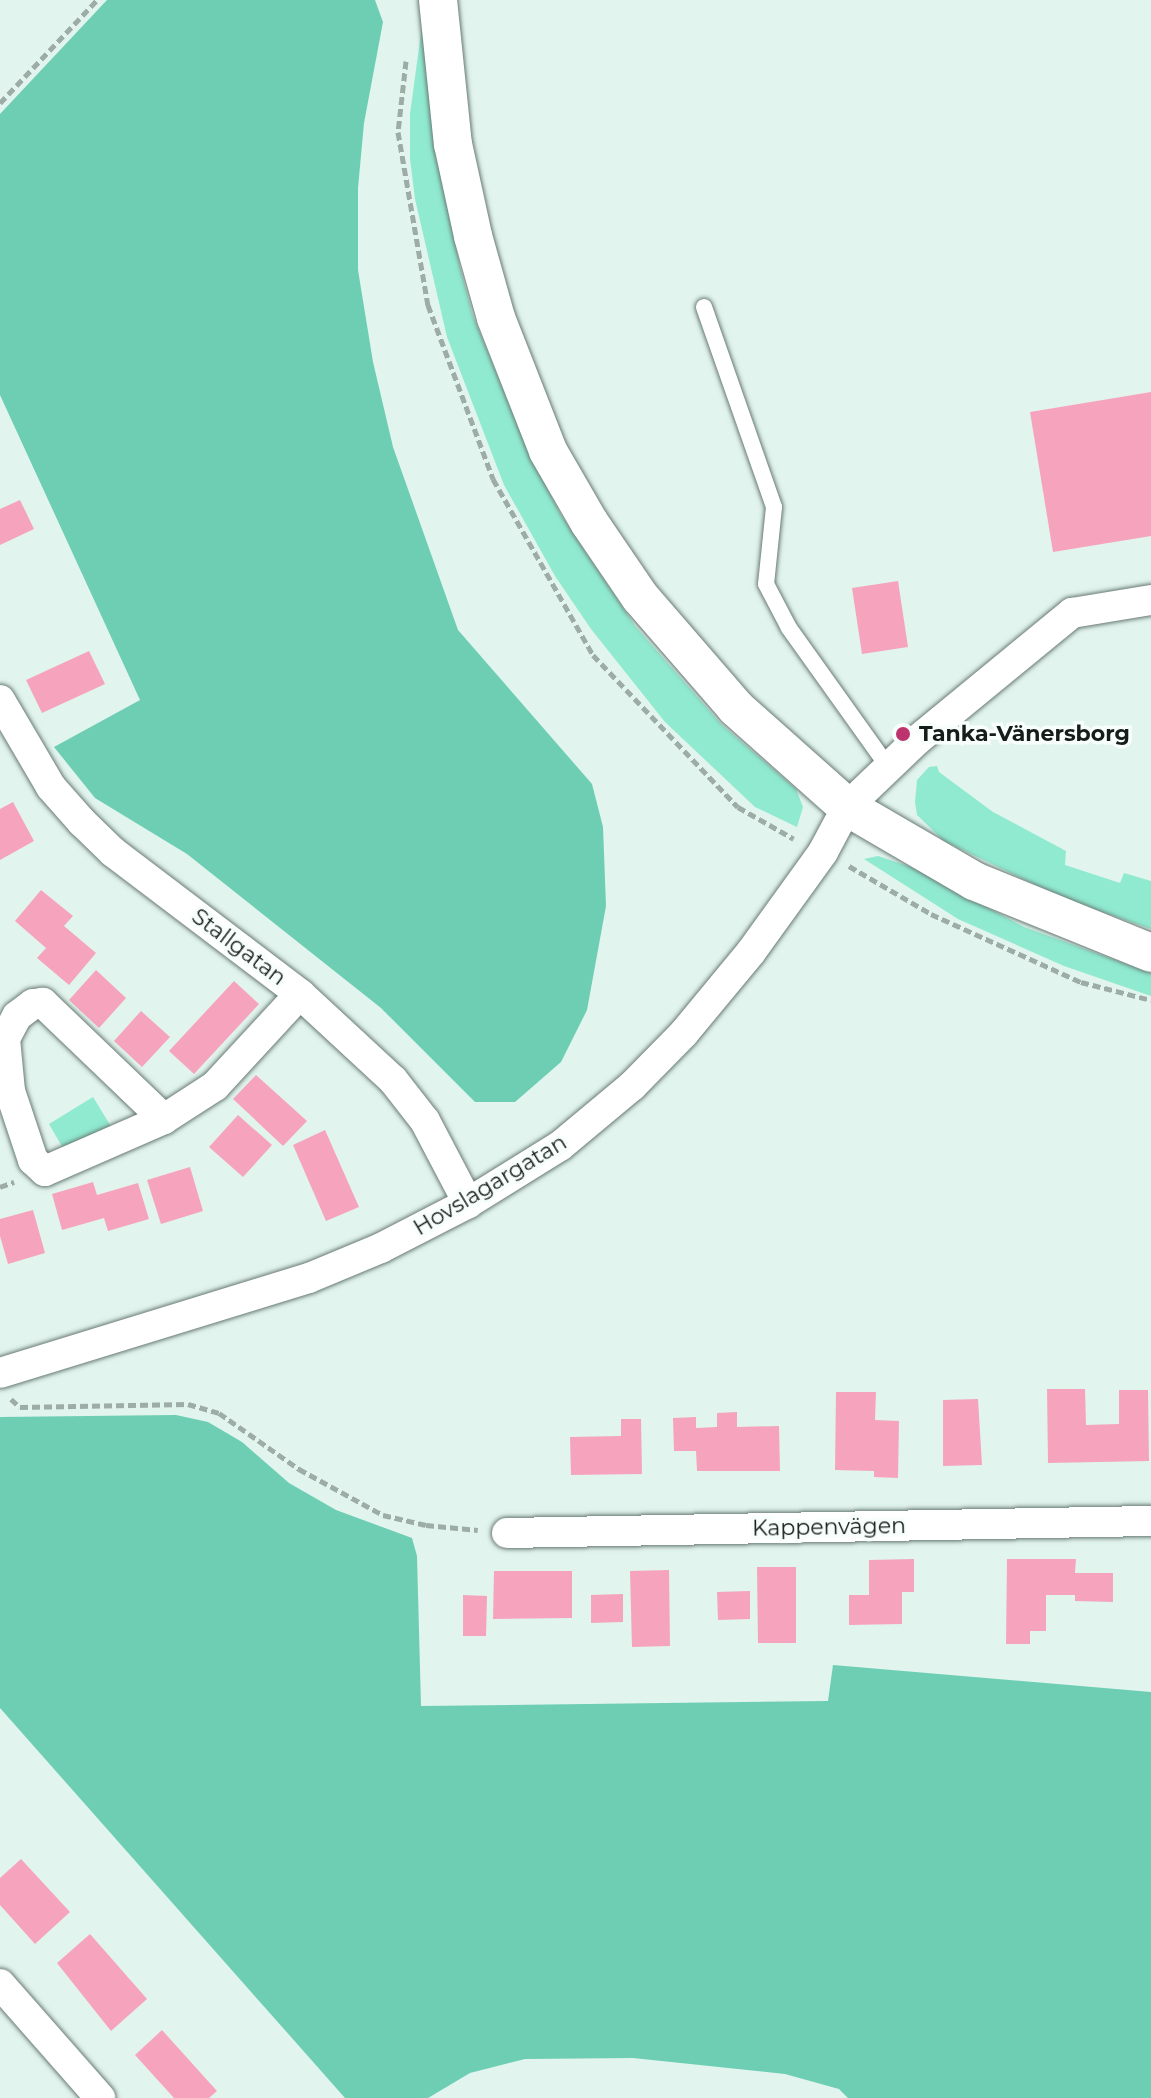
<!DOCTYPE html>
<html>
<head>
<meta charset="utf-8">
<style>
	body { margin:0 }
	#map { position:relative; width:1151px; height:2098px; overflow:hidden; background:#e1f4ed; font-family:Montserrat,sans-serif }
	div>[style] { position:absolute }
	.green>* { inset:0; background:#90ead0 }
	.forest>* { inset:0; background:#6dceb3 }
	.building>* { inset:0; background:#f6a4be }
	.path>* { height:5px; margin-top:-2.5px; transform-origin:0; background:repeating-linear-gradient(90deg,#9daca6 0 8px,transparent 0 12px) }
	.roads { filter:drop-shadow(0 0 2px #697a75) drop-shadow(0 0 2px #697a75) }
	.service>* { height:16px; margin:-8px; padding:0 8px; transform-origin:8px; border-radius:8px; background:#fff }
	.minor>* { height:30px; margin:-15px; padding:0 15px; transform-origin:15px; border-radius:15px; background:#fff }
	.tertiary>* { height:38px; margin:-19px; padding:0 19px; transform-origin:19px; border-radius:19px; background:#fff }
	.dots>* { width:22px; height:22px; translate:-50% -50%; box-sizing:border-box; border:4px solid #f7fefc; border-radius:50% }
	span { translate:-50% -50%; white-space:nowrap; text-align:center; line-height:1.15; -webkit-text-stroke:7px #f7fefc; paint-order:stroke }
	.poi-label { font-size:22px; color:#151c1a; font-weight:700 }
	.left { translate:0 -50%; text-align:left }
	.street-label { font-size:22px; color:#151c1a }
</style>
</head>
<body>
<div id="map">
	<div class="green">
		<div style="clip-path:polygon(423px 18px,434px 144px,460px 267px,473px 316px,532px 459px,561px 515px,635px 626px,722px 725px,796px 789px,803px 807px,797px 827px,755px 807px,665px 722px,591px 629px,555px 576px,504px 485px,447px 337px,415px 199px,410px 159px,410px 114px)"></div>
		<div style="clip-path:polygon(937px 766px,939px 772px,993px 812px,1066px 851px,1065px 865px,1120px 883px,1124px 873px,1151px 881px,1151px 929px,1063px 898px,944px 841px,917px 815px,915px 802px,917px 780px,929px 767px)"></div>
		<div style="clip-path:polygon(878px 856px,911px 867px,1024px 927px,1151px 973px,1151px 996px,1064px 966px,958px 919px,864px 859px)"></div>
		<div style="clip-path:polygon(93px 1097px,112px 1128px,67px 1155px,49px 1124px)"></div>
	</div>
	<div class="forest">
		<div style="clip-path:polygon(107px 0,375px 0,383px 22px,364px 123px,358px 188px,358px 270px,373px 362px,393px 447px,458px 630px,592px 784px,603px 827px,606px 906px,587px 1010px,561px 1062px,515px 1102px,475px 1102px,381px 1008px,187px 854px,95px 798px,54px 747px,140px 700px,0 395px,0 114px)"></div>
		<div style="clip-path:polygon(176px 1415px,208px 1422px,242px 1442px,289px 1483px,336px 1510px,412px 1538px,417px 1556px,421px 1706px,828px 1701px,833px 1665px,1151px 1692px,1151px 2098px,848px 2098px,839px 2089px,785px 2074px,633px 2058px,525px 2059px,470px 2073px,428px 2098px,345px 2098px,0 1708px,0 1417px)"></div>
	</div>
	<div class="building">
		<div style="clip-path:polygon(1151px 392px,1151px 536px,1053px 552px,1030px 412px)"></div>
		<div style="clip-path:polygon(20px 500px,34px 529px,0 545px,0 509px)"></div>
		<div style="clip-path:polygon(898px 581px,908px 647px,862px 654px,852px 588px)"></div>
		<div style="clip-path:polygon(89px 651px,105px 684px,42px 713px,26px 680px)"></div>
		<div style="clip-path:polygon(13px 802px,34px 841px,0 860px,0 809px)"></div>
		<div style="clip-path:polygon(41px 890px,73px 916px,64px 926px,96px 953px,69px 985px,37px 958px,46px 948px,15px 921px)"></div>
		<div style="clip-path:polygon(96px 970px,126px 998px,99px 1028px,69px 1000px)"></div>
		<div style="clip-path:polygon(234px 981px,259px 1004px,194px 1074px,169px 1051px)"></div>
		<div style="clip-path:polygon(141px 1011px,170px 1037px,142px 1067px,114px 1041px)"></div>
		<div style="clip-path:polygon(256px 1075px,307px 1121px,283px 1146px,233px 1099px)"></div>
		<div style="clip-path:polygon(238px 1115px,272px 1145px,243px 1177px,209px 1147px)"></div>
		<div style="clip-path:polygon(325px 1130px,359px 1207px,326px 1221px,293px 1145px)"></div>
		<div style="clip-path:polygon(190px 1167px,203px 1211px,161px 1224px,147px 1180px)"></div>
		<div style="clip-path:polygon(93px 1182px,97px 1195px,138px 1183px,149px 1219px,108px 1231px,104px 1218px,62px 1230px,52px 1194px)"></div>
		<div style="clip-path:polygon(33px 1210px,45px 1253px,8px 1264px,0 1236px,0 1219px)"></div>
		<div style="clip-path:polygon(1047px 1389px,1085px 1389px,1086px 1425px,1119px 1424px,1119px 1390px,1148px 1390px,1149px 1461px,1048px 1463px)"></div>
		<div style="clip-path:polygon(836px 1392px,876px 1392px,875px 1420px,899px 1421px,898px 1478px,874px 1477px,874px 1471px,835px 1470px)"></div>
		<div style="clip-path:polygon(978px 1399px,982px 1465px,943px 1466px,943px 1400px)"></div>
		<div style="clip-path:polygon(737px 1412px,737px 1427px,779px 1426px,780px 1471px,697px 1471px,696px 1451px,674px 1451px,673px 1418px,696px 1417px,696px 1428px,717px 1427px,717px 1413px)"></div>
		<div style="clip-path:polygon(621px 1419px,641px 1419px,642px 1474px,571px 1475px,570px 1437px,621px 1436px)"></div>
		<div style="clip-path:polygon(914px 1559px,914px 1592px,902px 1592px,902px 1624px,849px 1625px,849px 1595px,869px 1595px,869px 1560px)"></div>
		<div style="clip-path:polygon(1007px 1559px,1076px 1559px,1075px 1573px,1113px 1573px,1113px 1602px,1075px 1601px,1075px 1595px,1046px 1595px,1046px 1631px,1030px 1631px,1030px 1644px,1006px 1644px)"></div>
		<div style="clip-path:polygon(757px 1567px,796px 1567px,796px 1643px,758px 1643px)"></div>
		<div style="clip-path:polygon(669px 1570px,670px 1646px,632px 1647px,630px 1571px)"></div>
		<div style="clip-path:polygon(494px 1571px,572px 1571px,572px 1618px,493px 1619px)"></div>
		<div style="clip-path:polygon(750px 1591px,750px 1619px,718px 1620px,717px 1592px)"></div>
		<div style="clip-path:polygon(623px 1594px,623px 1622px,591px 1623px,591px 1595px)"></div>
		<div style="clip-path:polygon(463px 1595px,487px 1596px,486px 1636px,463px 1636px)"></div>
		<div style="clip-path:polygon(21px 1859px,70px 1912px,35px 1944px,0 1905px,0 1878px)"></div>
		<div style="clip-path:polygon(90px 1934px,147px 1999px,111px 2031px,57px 1963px)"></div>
		<div style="clip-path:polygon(162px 2030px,217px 2091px,209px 2098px,174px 2098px,135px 2055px)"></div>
	</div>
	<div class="path">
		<div style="left:406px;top:61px;width:71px;rotate:96.4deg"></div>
		<div style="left:398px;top:132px;width:176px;rotate:80.2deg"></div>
		<div style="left:428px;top:305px;width:186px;rotate:69.5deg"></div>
		<div style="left:493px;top:479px;width:202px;rotate:60.4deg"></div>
		<div style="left:593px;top:655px;width:210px;rotate:46.4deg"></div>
		<div style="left:738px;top:807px;width:64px;rotate:29.7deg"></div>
		<div style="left:0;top:103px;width:141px;rotate:-46.7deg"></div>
		<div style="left:849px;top:866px;width:95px;rotate:30.3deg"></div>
		<div style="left:931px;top:914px;width:165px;rotate:24.4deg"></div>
		<div style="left:1081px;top:982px;width:72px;rotate:14.4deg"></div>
		<div style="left:0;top:1187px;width:15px;rotate:-20deg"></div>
		<div style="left:11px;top:1399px;width:12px;rotate:42deg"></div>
		<div style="left:20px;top:1407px;width:168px;rotate:-1deg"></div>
		<div style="left:188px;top:1404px;width:32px;rotate:16deg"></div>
		<div style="left:219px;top:1413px;width:98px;rotate:35deg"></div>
		<div style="left:299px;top:1469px;width:96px;rotate:28.7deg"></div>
		<div style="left:383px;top:1515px;width:44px;rotate:13.1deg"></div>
		<div style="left:426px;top:1525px;width:52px;rotate:5.5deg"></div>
	</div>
	<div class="roads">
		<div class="service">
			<div style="left:704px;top:307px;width:212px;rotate:70.7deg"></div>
			<div style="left:774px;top:507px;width:77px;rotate:95.9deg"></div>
			<div style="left:766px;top:584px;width:50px;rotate:62.4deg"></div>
			<div style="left:789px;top:628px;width:171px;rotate:54.5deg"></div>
		</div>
		<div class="minor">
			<div style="left:0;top:700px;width:101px;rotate:59.6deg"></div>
			<div style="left:51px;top:787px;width:47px;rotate:48.5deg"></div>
			<div style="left:82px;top:822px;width:43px;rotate:44.1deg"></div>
			<div style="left:113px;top:852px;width:235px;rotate:37.2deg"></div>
			<div style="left:300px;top:994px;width:127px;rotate:42.8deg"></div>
			<div style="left:393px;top:1080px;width:52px;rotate:52deg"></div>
			<div style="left:425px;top:1121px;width:93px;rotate:62.3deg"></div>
			<div style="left:164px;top:1119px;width:168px;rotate:-136.2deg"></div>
			<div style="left:43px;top:1003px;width:10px;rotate:174deg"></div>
			<div style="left:33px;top:1004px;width:20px;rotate:143deg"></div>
			<div style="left:17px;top:1016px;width:26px;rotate:118deg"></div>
			<div style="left:5px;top:1039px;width:52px;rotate:84.5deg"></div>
			<div style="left:10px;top:1091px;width:73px;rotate:71.6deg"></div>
			<div style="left:33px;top:1160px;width:16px;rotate:43deg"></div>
			<div style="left:45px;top:1171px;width:130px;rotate:-23.6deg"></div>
			<div style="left:164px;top:1119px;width:61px;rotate:-32.9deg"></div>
			<div style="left:215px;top:1086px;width:125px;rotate:-47.3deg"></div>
			<div style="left:0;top:1373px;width:323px;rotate:-17.1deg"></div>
			<div style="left:309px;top:1278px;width:78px;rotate:-22.6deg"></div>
			<div style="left:381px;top:1248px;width:98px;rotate:-27.3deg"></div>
			<div style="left:468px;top:1203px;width:108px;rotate:-31.8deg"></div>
			<div style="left:560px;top:1146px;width:94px;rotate:-39.8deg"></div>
			<div style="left:632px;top:1086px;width:74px;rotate:-45.5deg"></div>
			<div style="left:684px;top:1033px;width:105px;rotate:-50.4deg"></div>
			<div style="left:751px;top:952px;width:123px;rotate:-54.2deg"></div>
			<div style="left:823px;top:852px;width:51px;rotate:-61.9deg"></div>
			<div style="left:847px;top:807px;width:95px;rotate:-43.7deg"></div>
			<div style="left:916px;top:741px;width:202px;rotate:-39.4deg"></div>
			<div style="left:1072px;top:613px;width:80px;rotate:-9.3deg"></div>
			<div style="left:507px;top:1533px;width:644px;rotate:-1.07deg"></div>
			<div style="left:0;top:1984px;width:152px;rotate:48.7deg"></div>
		</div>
		<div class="tertiary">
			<div style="left:438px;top:0;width:145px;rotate:84.1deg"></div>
			<div style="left:453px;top:144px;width:94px;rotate:77.7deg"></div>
			<div style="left:473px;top:236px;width:85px;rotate:74.3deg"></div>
			<div style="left:496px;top:318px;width:143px;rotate:68.6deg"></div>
			<div style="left:548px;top:451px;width:82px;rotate:60deg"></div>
			<div style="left:589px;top:522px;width:91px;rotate:55.8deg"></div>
			<div style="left:640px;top:597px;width:147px;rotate:49.1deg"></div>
			<div style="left:736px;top:708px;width:149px;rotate:41.7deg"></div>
			<div style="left:847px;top:807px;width:147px;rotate:30.2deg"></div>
			<div style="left:974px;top:881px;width:191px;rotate:22.1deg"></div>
		</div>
	</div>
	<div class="dots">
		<div style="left:903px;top:734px;background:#bd336e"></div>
	</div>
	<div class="poi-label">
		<span class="left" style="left:919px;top:734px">Tanka-Vänersborg</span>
	</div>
	<div class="street-label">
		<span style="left:239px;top:947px;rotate:37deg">Stallgatan</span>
		<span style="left:490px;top:1185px;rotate:-31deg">Hovslagargatan</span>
		<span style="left:829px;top:1527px;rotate:-1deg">Kappenvägen</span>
	</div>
</div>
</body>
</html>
